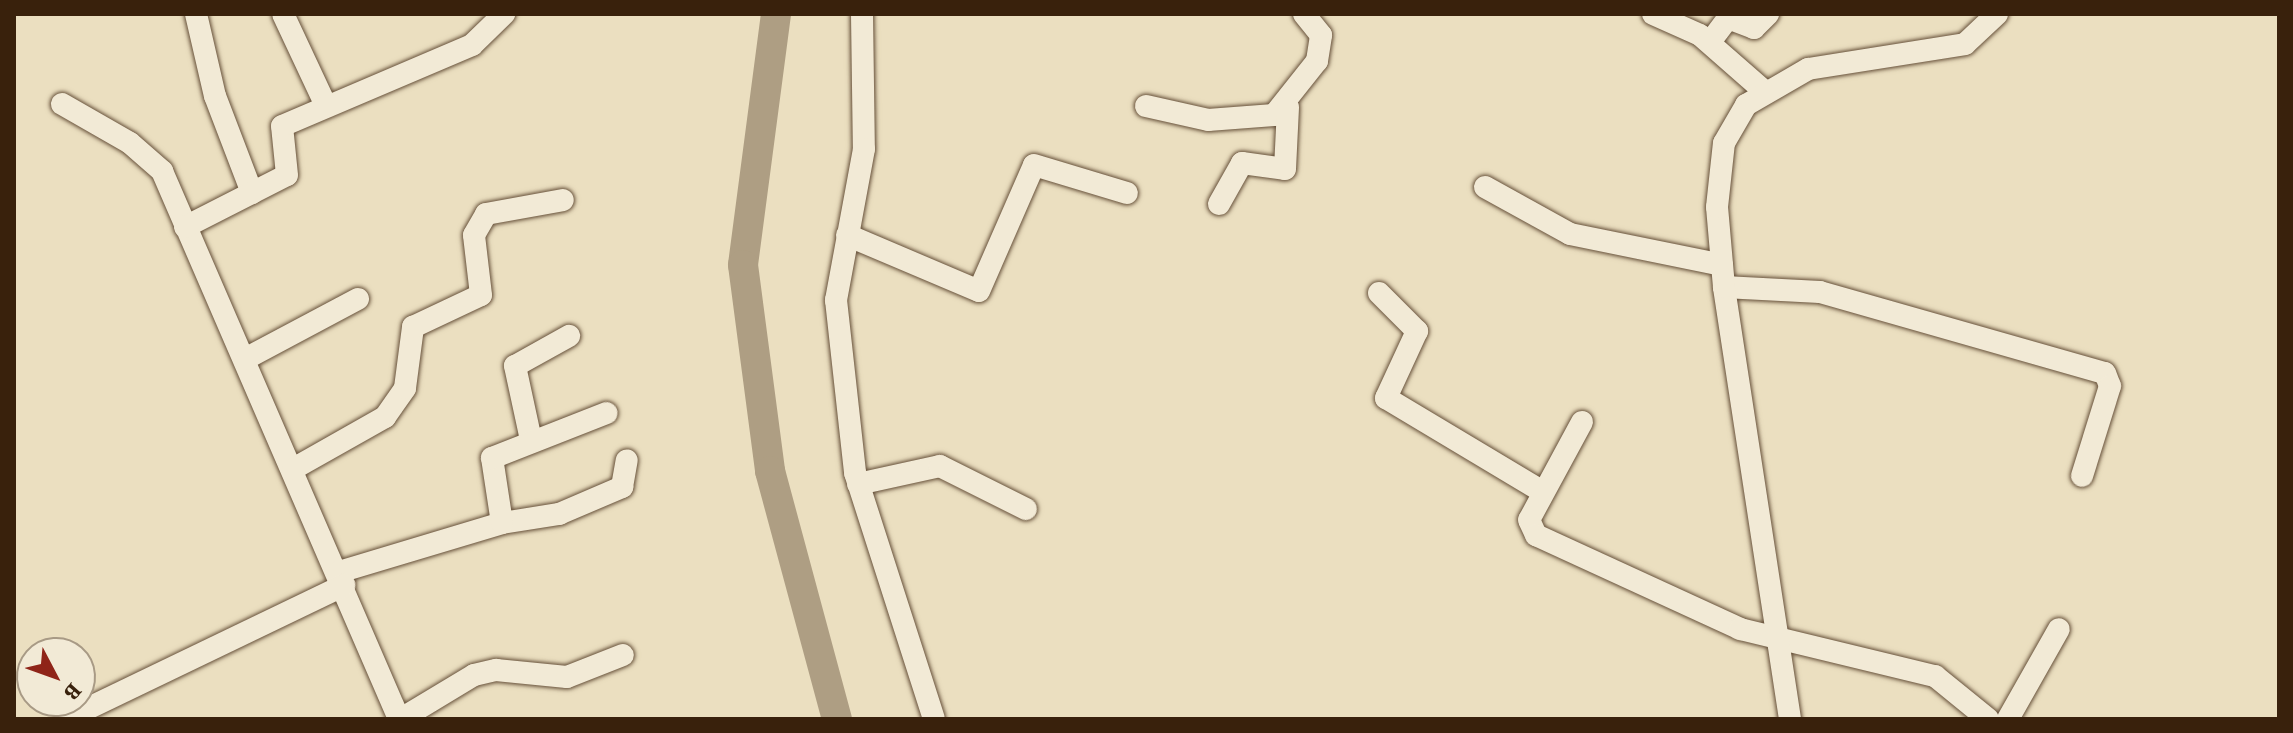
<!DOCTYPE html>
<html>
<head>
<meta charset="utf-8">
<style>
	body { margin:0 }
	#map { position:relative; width:2293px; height:733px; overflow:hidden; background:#ebdfc0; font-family:"EB Garamond",serif }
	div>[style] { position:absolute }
	.river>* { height:30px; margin:-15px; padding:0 15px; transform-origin:15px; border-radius:15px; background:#ae9e83 }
	.roads { filter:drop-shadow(0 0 2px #665039) drop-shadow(0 0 2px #665039) }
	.minor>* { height:22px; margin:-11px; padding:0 11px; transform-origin:11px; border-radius:11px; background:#f2ead6 }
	span { translate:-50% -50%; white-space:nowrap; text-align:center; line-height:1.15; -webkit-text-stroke:7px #f2ead6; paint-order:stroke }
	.frame { position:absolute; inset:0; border:16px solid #39210c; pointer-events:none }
	.north { position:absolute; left:16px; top:637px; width:80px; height:80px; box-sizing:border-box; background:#f2ead6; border:2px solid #a89a85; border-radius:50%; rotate:131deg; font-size:22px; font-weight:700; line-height:32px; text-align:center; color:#39210c }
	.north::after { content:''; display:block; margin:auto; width:28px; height:36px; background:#8f2418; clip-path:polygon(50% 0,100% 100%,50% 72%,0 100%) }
</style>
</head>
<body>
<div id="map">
	<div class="river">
		<div style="left:776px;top:14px;width:253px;rotate:97.5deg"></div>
		<div style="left:743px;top:265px;width:208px;rotate:82.5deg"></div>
		<div style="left:770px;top:471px;width:257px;rotate:74.9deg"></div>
	</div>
	<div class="roads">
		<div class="minor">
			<div style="left:196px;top:14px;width:84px;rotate:77deg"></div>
			<div style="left:215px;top:96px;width:104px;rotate:69.1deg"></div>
			<div style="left:283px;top:14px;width:102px;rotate:64.9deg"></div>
			<div style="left:862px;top:14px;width:135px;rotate:89.2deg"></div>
			<div style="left:864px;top:149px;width:154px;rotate:100.5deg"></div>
			<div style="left:836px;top:300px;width:174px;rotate:83.7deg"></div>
			<div style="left:855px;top:473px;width:258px;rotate:72.2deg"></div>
			<div style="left:1653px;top:14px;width:51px;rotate:24.1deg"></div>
			<div style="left:1700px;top:35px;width:86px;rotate:41.2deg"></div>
			<div style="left:1710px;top:42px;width:30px;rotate:-53deg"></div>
			<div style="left:1728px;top:18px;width:28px;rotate:21deg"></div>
			<div style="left:1754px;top:28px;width:20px;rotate:-45deg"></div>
			<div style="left:62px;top:104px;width:78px;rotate:29.8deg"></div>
			<div style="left:130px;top:143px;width:43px;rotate:41.2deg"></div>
			<div style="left:162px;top:171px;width:597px;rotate:66.61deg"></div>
			<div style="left:1146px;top:106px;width:64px;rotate:12.7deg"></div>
			<div style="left:1208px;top:120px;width:66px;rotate:-4.3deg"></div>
			<div style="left:1274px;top:115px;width:69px;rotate:-51.5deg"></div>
			<div style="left:1317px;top:61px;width:26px;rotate:-81deg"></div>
			<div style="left:1321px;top:35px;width:27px;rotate:-129deg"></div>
			<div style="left:1485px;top:187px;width:97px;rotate:28.9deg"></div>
			<div style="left:1570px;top:234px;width:155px;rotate:11.5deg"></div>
			<div style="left:1219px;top:204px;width:47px;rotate:-60.7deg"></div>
			<div style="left:1242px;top:163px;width:43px;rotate:7.9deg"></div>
			<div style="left:1285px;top:169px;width:62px;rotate:-87.2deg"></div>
			<div style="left:185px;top:227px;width:114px;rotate:-27deg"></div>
			<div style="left:287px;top:175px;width:49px;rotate:-95.8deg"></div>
			<div style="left:282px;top:126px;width:207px;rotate:-23.1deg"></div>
			<div style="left:472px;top:45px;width:45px;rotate:-44.1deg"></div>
			<div style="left:847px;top:235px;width:143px;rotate:23deg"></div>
			<div style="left:979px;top:291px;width:137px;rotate:-66.4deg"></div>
			<div style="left:1034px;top:165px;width:97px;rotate:16.8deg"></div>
			<div style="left:1724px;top:287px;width:96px;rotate:3deg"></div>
			<div style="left:1820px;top:292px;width:296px;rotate:15.9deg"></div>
			<div style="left:2105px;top:373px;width:14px;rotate:69deg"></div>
			<div style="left:2110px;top:386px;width:94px;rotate:107.3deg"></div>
			<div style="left:1379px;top:293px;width:54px;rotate:45deg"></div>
			<div style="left:1417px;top:331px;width:74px;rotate:114.8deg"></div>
			<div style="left:1386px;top:398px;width:183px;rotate:30.9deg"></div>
			<div style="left:245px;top:359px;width:128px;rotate:-28deg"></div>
			<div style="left:1582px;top:422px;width:111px;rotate:118.4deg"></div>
			<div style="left:1529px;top:520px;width:17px;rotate:65deg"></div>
			<div style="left:1536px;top:535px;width:225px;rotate:24.7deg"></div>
			<div style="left:1740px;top:629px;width:201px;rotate:13.6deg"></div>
			<div style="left:1935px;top:676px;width:68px;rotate:39.1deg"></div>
			<div style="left:531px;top:440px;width:76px;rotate:-102.2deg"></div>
			<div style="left:515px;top:366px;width:62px;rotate:-29.1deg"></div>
			<div style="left:293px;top:469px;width:106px;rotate:-29.5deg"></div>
			<div style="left:385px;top:417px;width:35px;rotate:-55deg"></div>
			<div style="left:405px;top:388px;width:62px;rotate:-82.5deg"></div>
			<div style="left:413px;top:327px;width:75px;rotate:-25.2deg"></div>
			<div style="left:481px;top:295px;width:60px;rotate:-96.7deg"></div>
			<div style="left:474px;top:235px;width:24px;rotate:-60deg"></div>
			<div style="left:486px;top:214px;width:78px;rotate:-10.3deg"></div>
			<div style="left:858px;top:484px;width:84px;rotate:-12.4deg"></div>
			<div style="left:940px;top:466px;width:96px;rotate:26.6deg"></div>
			<div style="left:502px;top:523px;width:58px;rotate:-9deg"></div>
			<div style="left:559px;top:514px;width:69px;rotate:-23.2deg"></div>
			<div style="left:622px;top:487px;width:27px;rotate:-80deg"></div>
			<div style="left:339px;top:572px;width:170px;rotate:-16.7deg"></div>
			<div style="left:502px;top:523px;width:66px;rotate:-98.7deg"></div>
			<div style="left:492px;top:458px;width:123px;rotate:-21.4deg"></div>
			<div style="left:66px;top:719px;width:309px;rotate:-25.7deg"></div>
			<div style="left:401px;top:719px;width:85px;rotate:-31.1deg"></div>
			<div style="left:474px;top:675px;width:23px;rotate:-13deg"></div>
			<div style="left:496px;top:670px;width:71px;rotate:5.6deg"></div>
			<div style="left:567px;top:677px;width:60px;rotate:-21.4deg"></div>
			<div style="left:1790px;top:719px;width:437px;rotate:-98.7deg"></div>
			<div style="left:1724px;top:287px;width:80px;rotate:-95deg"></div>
			<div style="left:1717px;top:207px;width:64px;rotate:-83.8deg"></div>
			<div style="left:1724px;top:143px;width:44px;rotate:-59.9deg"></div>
			<div style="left:1746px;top:105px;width:72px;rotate:-30.1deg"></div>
			<div style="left:1808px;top:69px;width:159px;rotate:-9deg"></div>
			<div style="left:1965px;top:44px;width:44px;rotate:-43.2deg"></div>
			<div style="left:2008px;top:719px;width:103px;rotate:-60.5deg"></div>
		</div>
	</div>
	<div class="frame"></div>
	<div class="north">B</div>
</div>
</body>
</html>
